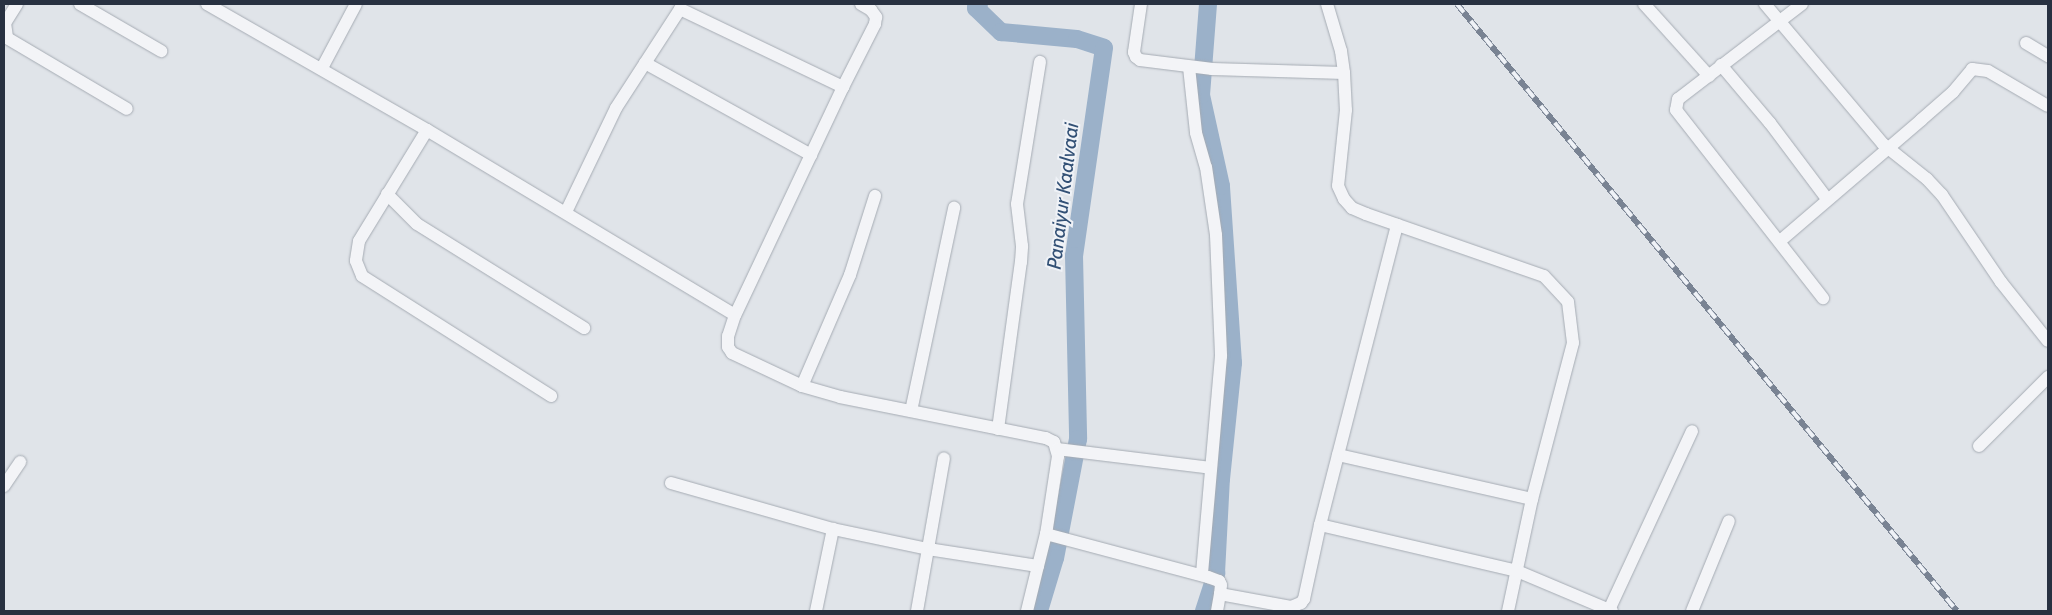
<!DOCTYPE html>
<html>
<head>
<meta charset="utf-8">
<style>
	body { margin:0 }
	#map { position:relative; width:2052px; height:615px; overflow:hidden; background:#e0e4e9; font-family:Cabin,sans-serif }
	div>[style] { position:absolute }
	.canal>* { height:18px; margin:-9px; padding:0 9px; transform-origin:9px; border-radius:9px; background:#9bb1c9 }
	.roads { filter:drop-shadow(0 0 1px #a5abb3) drop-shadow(0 0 1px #a5abb3) }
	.street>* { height:12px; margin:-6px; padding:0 6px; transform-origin:6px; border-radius:6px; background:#f3f4f7 }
	.rail>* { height:5.5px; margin-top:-2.75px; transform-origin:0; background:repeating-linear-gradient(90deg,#eff2f7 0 11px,#798393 0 22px); box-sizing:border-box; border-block:1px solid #798393 }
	span { translate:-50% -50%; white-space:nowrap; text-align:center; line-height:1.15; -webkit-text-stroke:4px #eff2f7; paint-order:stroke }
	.water-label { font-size:20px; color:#325075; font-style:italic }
	.frame { position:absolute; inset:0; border:5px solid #283141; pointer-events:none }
</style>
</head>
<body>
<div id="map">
	<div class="canal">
		<div style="left:979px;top:4px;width:5px;rotate:127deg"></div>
		<div style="left:976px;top:8px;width:35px;rotate:44deg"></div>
		<div style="left:1001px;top:32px;width:76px;rotate:5.3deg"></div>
		<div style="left:1077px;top:39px;width:28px;rotate:18deg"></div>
		<div style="left:1104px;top:48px;width:210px;rotate:98.2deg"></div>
		<div style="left:1074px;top:256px;width:183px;rotate:88.7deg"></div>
		<div style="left:1078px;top:439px;width:121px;rotate:100.9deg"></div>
		<div style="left:1055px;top:558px;width:55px;rotate:106.8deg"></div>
		<div style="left:1204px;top:611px;width:40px;rotate:-72deg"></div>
		<div style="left:1216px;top:573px;width:94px;rotate:-87deg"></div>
		<div style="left:1221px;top:479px;width:117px;rotate:-84.1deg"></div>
		<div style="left:1233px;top:363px;width:177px;rotate:-93.9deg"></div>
		<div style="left:1221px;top:186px;width:93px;rotate:-102.4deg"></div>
		<div style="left:1201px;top:95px;width:91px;rotate:-85.6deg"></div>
	</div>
	<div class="roads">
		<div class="street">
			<div style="left:17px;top:4px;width:22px;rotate:122deg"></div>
			<div style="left:5px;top:23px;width:15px;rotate:82deg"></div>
			<div style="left:7px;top:38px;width:139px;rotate:30.6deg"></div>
			<div style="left:80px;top:4px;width:94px;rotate:30.1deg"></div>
			<div style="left:207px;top:4px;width:254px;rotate:29.8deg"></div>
			<div style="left:427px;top:130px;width:359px;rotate:31deg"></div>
			<div style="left:861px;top:4px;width:12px;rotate:31deg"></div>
			<div style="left:871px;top:10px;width:9px;rotate:54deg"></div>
			<div style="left:876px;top:17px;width:7px;rotate:98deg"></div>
			<div style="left:875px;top:24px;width:71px;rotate:116.9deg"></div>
			<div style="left:843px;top:87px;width:252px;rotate:115.3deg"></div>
			<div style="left:735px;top:315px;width:22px;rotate:108deg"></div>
			<div style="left:728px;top:336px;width:11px;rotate:90deg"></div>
			<div style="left:728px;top:347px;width:7px;rotate:56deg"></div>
			<div style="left:732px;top:353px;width:77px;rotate:25.2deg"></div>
			<div style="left:802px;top:386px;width:40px;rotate:16deg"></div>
			<div style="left:840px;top:397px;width:210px;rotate:11.3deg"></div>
			<div style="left:1046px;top:438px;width:9px;rotate:27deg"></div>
			<div style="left:1054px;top:442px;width:15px;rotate:74deg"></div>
			<div style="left:1058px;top:456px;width:79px;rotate:98.7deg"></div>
			<div style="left:1141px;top:4px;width:49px;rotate:98.3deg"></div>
			<div style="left:1134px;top:52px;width:5px;rotate:68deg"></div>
			<div style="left:1136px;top:57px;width:5px;rotate:37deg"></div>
			<div style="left:1140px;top:60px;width:73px;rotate:7.1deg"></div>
			<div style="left:1212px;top:69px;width:132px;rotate:1.7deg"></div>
			<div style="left:1327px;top:4px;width:49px;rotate:73.4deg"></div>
			<div style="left:1341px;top:51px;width:22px;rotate:82deg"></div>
			<div style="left:1344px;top:73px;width:37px;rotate:87deg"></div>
			<div style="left:1346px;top:110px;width:76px;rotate:96deg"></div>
			<div style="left:1338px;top:186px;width:14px;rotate:65deg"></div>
			<div style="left:1344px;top:199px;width:12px;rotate:48deg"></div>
			<div style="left:1352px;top:208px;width:15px;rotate:23deg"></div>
			<div style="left:1366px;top:214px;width:188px;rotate:19.2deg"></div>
			<div style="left:1544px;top:276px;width:35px;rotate:47deg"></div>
			<div style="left:1568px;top:302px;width:41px;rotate:83deg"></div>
			<div style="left:1573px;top:343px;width:161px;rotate:104.7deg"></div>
			<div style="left:1532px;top:499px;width:115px;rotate:102.1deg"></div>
			<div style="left:1644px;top:4px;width:97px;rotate:47.9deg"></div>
			<div style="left:1765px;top:4px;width:183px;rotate:49.9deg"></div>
			<div style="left:1883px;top:144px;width:56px;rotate:38.5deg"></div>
			<div style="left:1927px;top:179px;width:22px;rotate:47deg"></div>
			<div style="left:1942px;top:195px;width:105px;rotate:55.9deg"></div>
			<div style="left:2001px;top:282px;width:75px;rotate:51.5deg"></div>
			<div style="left:1802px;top:4px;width:156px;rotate:142.5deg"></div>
			<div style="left:1678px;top:99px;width:11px;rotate:100deg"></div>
			<div style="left:1676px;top:110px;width:239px;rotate:52deg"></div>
			<div style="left:2026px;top:43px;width:26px;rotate:31deg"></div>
			<div style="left:645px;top:63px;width:190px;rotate:29deg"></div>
			<div style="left:1721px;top:65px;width:76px;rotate:49.8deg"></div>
			<div style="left:1770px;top:123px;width:95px;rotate:53.1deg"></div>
			<div style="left:1189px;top:67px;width:66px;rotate:83.9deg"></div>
			<div style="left:1196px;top:133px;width:35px;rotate:74deg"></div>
			<div style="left:1206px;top:167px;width:69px;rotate:81.6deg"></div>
			<div style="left:1216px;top:235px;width:121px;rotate:87.6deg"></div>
			<div style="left:1221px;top:356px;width:220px;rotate:95deg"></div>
			<div style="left:322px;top:68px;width:72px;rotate:-62deg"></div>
			<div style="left:427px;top:130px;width:130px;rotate:121.5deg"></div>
			<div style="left:359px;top:241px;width:20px;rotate:99deg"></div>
			<div style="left:356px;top:261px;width:16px;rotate:68deg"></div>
			<div style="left:362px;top:276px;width:224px;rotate:32.4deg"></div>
			<div style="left:387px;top:194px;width:42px;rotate:45deg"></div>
			<div style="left:417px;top:224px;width:197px;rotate:31.9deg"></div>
			<div style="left:566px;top:212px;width:115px;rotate:-64.3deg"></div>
			<div style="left:616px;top:108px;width:118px;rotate:-57.1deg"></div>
			<div style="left:680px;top:9px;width:181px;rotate:25.6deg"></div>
			<div style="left:1780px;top:241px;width:186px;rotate:-40.6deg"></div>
			<div style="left:1921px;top:120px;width:43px;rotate:-41.2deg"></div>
			<div style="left:1953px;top:92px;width:30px;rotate:-50deg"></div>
			<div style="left:1972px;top:69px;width:16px;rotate:7deg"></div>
			<div style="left:1988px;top:71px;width:69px;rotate:30.3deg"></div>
			<div style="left:802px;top:386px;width:121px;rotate:-66.6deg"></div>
			<div style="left:850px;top:275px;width:83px;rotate:-72.4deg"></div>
			<div style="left:911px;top:411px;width:208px;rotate:-78deg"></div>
			<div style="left:998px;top:429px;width:169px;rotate:-82.2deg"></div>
			<div style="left:1021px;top:262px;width:16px;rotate:-86deg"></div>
			<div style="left:1022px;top:246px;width:42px;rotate:-96.8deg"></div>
			<div style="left:1017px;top:204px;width:144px;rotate:-80.8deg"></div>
			<div style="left:1979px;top:446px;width:98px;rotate:-45deg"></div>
			<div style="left:1057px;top:449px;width:155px;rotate:7deg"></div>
			<div style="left:1338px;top:455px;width:199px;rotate:12.8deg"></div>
			<div style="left:671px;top:483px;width:168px;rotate:15.9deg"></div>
			<div style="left:833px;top:529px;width:97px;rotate:11.9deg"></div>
			<div style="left:928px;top:549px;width:111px;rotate:8.8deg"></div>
			<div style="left:1038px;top:566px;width:33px;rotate:-76deg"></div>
			<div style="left:1046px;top:534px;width:168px;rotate:14.9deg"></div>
			<div style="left:1208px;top:577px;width:12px;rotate:20deg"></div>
			<div style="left:1219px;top:581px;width:4px;rotate:63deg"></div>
			<div style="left:1221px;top:585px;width:9px;rotate:96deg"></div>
			<div style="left:1220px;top:594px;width:72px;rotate:10.4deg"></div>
			<div style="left:1291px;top:607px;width:11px;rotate:-22deg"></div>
			<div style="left:1301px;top:603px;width:5px;rotate:-53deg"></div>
			<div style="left:1304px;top:599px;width:76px;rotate:-77.8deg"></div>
			<div style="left:1320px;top:525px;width:202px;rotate:13.1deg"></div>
			<div style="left:1517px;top:571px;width:103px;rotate:22.8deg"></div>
			<div style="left:4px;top:486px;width:29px;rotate:-56deg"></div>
			<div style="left:1320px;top:525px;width:310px;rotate:-75.6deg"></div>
			<div style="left:1609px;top:610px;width:197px;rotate:-65.1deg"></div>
			<div style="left:816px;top:611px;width:84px;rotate:-78.3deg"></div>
			<div style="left:917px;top:611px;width:155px;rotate:-80deg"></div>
			<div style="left:1027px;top:611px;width:46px;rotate:-76.3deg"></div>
			<div style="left:1217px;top:611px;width:17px;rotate:-80deg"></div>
			<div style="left:1692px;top:611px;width:97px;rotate:-67.7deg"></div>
		</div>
	</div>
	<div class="rail">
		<div style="left:1457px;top:4px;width:786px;rotate:50.52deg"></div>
	</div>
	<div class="water-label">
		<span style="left:1063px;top:196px;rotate:-83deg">Panaiyur Kaalvaai</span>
	</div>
	<div class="frame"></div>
</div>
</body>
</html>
